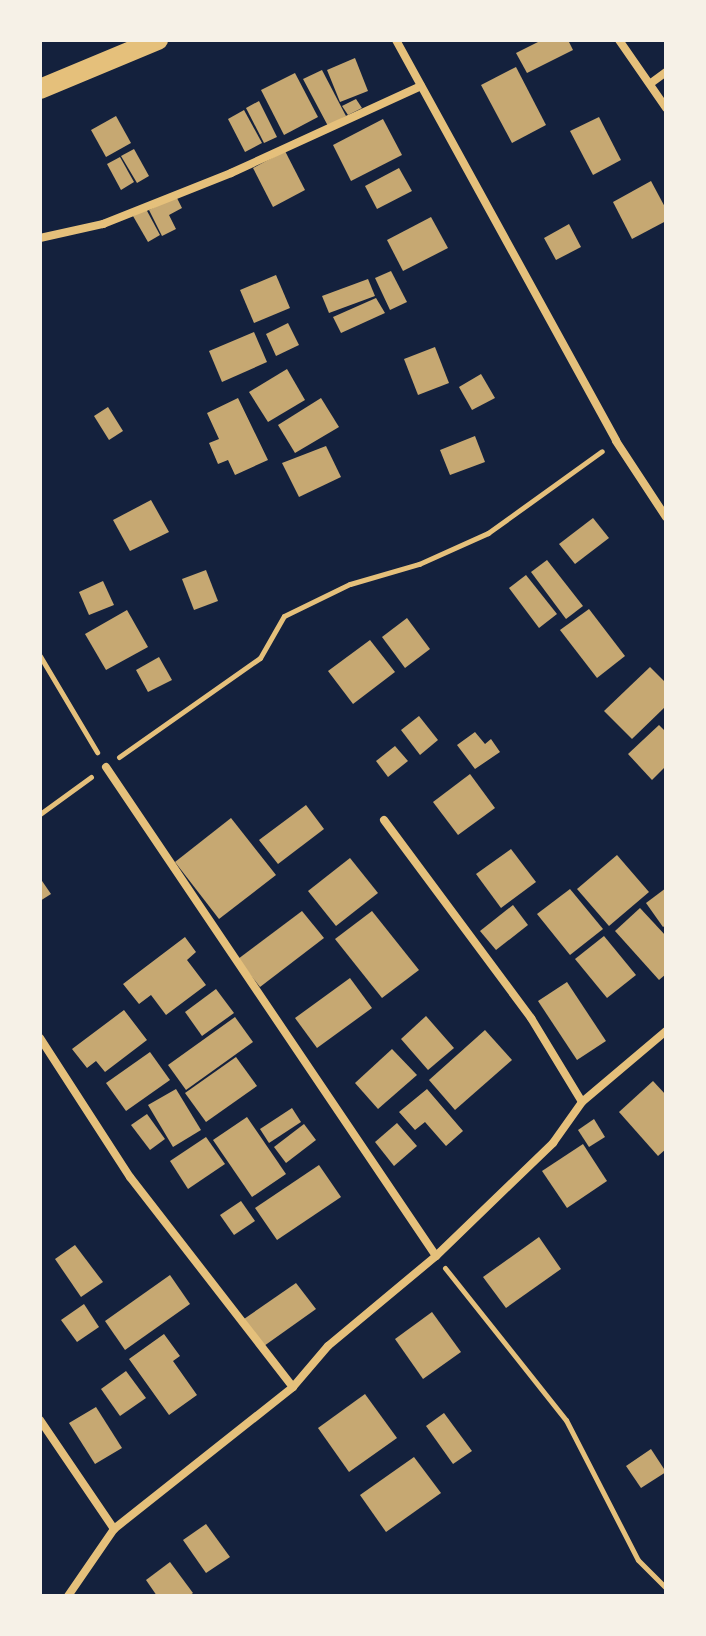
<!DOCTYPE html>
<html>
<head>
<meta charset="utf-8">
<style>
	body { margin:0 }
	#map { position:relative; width:706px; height:1636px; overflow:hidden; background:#14213d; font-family:"Archivo Narrow",sans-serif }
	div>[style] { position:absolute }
	.building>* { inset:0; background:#c6a872 }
	.path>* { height:5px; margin:-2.5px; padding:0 2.5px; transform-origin:2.5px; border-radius:2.5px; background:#e5c07b }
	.minor>* { height:8px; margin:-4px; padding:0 4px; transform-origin:4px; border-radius:4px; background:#e5c07b }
	.primary>* { height:20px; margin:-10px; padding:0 10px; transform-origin:10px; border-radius:10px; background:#e5c07b }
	span { translate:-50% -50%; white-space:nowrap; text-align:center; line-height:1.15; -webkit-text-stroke:8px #f6f1e7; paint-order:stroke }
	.frame { position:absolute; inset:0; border:42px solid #f6f1e7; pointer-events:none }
</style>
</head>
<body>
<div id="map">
	<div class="building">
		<div style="clip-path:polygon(542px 40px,568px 40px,573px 50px,527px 73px,516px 53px)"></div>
		<div style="clip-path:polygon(355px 58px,368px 91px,340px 102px,327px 70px)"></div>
		<div style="clip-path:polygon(516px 67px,546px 125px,512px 143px,481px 85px)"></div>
		<div style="clip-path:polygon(322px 70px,346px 116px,328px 126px,303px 79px)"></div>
		<div style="clip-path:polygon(295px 73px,318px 117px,284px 135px,261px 90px)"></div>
		<div style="clip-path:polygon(356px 99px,362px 108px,348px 115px,342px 106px)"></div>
		<div style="clip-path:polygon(259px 101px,277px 137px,264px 143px,246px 108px)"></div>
		<div style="clip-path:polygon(244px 110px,262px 143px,245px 152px,228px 119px)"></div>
		<div style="clip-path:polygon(116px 116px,131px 143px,106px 157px,91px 130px)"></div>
		<div style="clip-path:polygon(599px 117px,621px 160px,593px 175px,570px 131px)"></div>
		<div style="clip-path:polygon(383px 119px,402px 155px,351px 181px,333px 145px)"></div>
		<div style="clip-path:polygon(134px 149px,149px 176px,137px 183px,121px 156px)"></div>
		<div style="clip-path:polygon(285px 151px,305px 190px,273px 207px,253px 168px)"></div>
		<div style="clip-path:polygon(120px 157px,134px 182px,121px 190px,107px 164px)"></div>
		<div style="clip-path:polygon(399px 168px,412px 191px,377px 209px,365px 186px)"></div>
		<div style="clip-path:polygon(651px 181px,666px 209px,666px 221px,632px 239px,613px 202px)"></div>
		<div style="clip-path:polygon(176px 196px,182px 208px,169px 215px,176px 229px,162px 236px,149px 210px)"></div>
		<div style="clip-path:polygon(146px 209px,160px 235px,148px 242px,133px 216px)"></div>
		<div style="clip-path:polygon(431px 217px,448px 248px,403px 271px,387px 240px)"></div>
		<div style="clip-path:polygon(569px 224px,581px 247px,556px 260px,544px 238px)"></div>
		<div style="clip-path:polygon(391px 271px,407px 302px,390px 310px,375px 278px)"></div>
		<div style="clip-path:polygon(276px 275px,290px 308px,254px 323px,240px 290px)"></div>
		<div style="clip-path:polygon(368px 279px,375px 296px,329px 313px,322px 296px)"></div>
		<div style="clip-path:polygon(376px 298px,385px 313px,341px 333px,333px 317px)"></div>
		<div style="clip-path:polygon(288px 323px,299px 345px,276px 356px,266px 334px)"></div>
		<div style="clip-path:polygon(254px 332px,267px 362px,222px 382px,209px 351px)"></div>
		<div style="clip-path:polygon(435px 347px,449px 383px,418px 395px,404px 359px)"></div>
		<div style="clip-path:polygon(287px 369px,305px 400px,268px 422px,249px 392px)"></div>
		<div style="clip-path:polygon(481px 374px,495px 398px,472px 410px,459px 387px)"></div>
		<div style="clip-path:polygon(238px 398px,268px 460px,235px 475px,228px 460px,218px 464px,209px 443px,219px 439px,207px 413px)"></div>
		<div style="clip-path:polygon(321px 398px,339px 427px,295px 453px,278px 425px)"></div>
		<div style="clip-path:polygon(108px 407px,123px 431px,109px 440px,94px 416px)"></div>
		<div style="clip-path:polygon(475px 436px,485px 462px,450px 475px,440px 450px)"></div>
		<div style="clip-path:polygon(326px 446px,341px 477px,299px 497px,282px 463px)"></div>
		<div style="clip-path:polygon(151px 500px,169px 532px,130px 551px,113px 520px)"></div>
		<div style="clip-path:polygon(593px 518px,609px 538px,575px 564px,559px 544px)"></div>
		<div style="clip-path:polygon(547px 560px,583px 606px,566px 619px,531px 572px)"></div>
		<div style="clip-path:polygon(206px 570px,218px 601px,194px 610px,182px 579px)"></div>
		<div style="clip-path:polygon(526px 575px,557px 614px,539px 628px,509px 588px)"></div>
		<div style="clip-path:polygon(103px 581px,114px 605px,89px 615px,79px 592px)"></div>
		<div style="clip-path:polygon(589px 609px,625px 656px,597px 678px,560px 630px)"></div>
		<div style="clip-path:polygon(127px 610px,148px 647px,106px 670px,85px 634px)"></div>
		<div style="clip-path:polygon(407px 618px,430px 649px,405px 668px,382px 637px)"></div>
		<div style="clip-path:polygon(370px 640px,395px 672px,353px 704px,328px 671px)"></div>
		<div style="clip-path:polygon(159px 657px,172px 680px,148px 692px,136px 670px)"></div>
		<div style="clip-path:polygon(650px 667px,666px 683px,666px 706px,632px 739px,604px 711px)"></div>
		<div style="clip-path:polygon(419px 716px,438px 740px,420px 755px,401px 730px)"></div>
		<div style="clip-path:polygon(659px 725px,666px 732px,666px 766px,652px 780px,628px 754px)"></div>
		<div style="clip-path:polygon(475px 732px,485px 744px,491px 739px,500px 752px,475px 769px,457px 745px)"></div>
		<div style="clip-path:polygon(395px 746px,408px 761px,388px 777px,376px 761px)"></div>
		<div style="clip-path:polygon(470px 774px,495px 808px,458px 835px,433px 802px)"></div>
		<div style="clip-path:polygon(306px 805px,324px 829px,278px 864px,259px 840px)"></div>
		<div style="clip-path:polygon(231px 818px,276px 875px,219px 919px,175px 862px)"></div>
		<div style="clip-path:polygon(511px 849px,536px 882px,501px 908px,476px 874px)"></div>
		<div style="clip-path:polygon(617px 855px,649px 892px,609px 926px,577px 889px)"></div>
		<div style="clip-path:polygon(350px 858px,378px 893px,336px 926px,308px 891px)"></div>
		<div style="clip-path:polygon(40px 878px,51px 894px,40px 901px)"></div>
		<div style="clip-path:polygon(666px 888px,666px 925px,663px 927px,646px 903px)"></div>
		<div style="clip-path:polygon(570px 889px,603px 929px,570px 955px,537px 914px)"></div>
		<div style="clip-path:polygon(513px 905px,528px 925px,496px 950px,480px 931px)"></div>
		<div style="clip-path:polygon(640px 908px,666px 936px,666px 974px,659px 980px,615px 931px)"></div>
		<div style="clip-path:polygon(302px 911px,324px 938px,260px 987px,238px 959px)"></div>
		<div style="clip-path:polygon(372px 911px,419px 970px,382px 998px,335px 939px)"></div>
		<div style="clip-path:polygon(604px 936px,636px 975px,607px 998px,575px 959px)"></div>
		<div style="clip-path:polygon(185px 937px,196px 952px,187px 960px,206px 985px,166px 1015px,151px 995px,139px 1004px,123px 984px)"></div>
		<div style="clip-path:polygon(350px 978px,372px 1008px,317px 1048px,295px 1018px)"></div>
		<div style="clip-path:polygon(567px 982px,606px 1041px,577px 1060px,538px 1001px)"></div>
		<div style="clip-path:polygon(216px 989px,234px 1013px,202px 1036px,185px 1012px)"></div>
		<div style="clip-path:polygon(124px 1010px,147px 1040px,105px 1072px,96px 1061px,87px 1068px,72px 1049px)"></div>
		<div style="clip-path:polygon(426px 1016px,454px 1048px,428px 1070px,401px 1039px)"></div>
		<div style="clip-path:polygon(235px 1017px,253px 1042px,186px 1090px,168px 1065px)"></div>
		<div style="clip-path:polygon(485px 1030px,512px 1060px,455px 1110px,429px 1080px)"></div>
		<div style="clip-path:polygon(392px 1049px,417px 1075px,378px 1109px,355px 1083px)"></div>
		<div style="clip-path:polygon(150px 1052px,170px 1080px,126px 1111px,106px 1083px)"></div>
		<div style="clip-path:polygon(236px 1057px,257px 1086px,206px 1122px,185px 1093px)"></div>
		<div style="clip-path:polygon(653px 1081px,666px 1095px,666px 1149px,658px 1156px,619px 1112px)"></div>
		<div style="clip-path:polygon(176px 1089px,201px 1130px,173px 1147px,148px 1105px)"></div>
		<div style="clip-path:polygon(427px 1089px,463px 1131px,446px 1146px,425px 1122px,415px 1130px,399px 1112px)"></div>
		<div style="clip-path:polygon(292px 1108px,301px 1122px,269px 1143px,260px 1129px)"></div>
		<div style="clip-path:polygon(147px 1114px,165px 1139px,150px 1150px,131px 1125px)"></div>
		<div style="clip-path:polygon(247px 1117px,286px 1174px,252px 1197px,213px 1140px)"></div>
		<div style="clip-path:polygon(594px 1119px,605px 1137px,589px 1147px,578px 1130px)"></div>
		<div style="clip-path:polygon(397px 1123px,417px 1146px,394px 1166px,375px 1142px)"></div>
		<div style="clip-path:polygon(304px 1124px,316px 1140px,286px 1163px,274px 1147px)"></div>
		<div style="clip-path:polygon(206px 1137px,225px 1164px,188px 1189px,170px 1161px)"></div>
		<div style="clip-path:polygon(583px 1144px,607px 1181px,567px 1208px,542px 1171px)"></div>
		<div style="clip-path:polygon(319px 1165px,341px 1197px,277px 1240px,255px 1208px)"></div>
		<div style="clip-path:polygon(241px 1201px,255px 1221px,234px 1235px,220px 1215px)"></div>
		<div style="clip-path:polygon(539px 1237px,561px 1269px,506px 1308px,483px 1277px)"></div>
		<div style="clip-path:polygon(75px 1245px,103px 1282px,81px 1297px,55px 1259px)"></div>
		<div style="clip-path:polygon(170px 1275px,190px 1304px,125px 1350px,105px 1321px)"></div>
		<div style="clip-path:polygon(296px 1283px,316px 1309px,264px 1346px,244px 1319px)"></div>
		<div style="clip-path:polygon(84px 1304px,99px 1327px,77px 1342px,61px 1320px)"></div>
		<div style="clip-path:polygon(432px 1312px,461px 1352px,423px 1379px,395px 1339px)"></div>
		<div style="clip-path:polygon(164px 1334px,180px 1356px,173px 1361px,197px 1395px,169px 1415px,129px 1359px)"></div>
		<div style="clip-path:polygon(126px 1371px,146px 1398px,120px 1416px,101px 1389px)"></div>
		<div style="clip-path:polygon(365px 1394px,397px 1438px,349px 1472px,318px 1428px)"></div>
		<div style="clip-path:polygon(96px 1407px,122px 1448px,95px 1464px,69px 1423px)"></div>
		<div style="clip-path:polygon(444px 1413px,472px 1451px,453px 1464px,426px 1426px)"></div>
		<div style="clip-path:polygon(651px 1449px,666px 1472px,641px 1488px,626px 1466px)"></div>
		<div style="clip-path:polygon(414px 1457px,441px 1493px,386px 1532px,360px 1495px)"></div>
		<div style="clip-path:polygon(206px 1524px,230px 1557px,206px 1573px,183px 1540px)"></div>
		<div style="clip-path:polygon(170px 1562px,193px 1593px,189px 1596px,157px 1596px,146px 1580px)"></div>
	</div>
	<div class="path">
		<div style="left:40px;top:656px;width:112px;rotate:59.3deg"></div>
		<div style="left:119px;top:757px;width:172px;rotate:-35.1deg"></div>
		<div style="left:260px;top:658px;width:48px;rotate:-60.3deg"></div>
		<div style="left:284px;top:616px;width:73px;rotate:-25.9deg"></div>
		<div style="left:350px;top:584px;width:72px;rotate:-16.2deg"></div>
		<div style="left:419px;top:564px;width:76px;rotate:-24.2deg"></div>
		<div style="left:488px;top:533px;width:140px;rotate:-35.7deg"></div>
		<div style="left:40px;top:814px;width:63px;rotate:-36deg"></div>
		<div style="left:445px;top:1268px;width:194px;rotate:51.5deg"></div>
		<div style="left:566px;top:1420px;width:157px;rotate:62.8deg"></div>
		<div style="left:638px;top:1560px;width:40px;rotate:45deg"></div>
	</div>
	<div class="minor">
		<div style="left:396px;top:40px;width:457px;rotate:61.2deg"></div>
		<div style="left:616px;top:441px;width:91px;rotate:56.7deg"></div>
		<div style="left:619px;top:40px;width:83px;rotate:55.3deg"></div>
		<div style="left:651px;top:83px;width:19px;rotate:-36deg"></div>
		<div style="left:40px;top:238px;width:65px;rotate:-12.5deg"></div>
		<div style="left:103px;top:224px;width:138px;rotate:-21.7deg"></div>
		<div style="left:231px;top:173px;width:209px;rotate:-24.6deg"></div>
		<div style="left:106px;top:767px;width:590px;rotate:55.99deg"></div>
		<div style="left:384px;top:820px;width:247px;rotate:53.4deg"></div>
		<div style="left:531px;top:1018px;width:98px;rotate:58.7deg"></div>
		<div style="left:40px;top:1038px;width:166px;rotate:57.1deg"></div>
		<div style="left:130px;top:1177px;width:266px;rotate:52.2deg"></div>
		<div style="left:40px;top:1420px;width:132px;rotate:55.8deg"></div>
		<div style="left:68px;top:1596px;width:81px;rotate:-55.5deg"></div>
		<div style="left:114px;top:1529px;width:228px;rotate:-38.4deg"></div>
		<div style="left:293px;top:1387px;width:54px;rotate:-49.5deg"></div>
		<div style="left:328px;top:1346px;width:141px;rotate:-39.8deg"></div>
		<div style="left:436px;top:1256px;width:163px;rotate:-44deg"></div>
		<div style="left:553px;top:1143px;width:50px;rotate:-54.7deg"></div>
		<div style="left:582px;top:1102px;width:110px;rotate:-40.2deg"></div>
	</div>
	<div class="primary">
		<div style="left:40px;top:89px;width:128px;rotate:-22.6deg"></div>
	</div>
	<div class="frame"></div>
</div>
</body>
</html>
